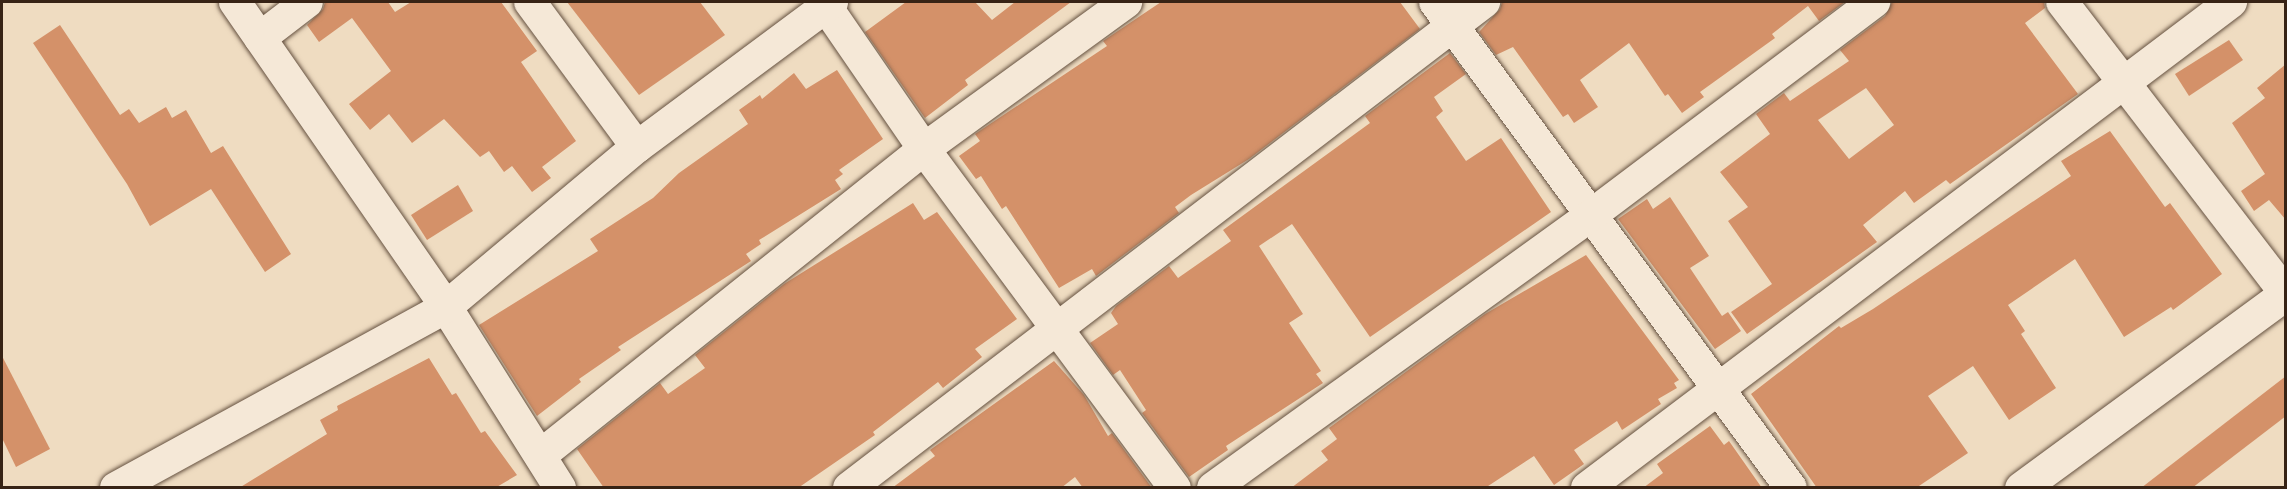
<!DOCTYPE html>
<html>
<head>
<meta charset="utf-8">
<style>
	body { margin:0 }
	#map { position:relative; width:2287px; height:489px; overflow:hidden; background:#efdcc1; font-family:Vollkorn,serif }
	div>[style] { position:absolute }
	.building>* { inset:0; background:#d49169 }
	.roads { filter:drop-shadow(0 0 2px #655140) drop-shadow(0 0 2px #655140) }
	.street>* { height:32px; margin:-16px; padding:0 16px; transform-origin:16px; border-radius:16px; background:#f5e8d7 }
	.secondary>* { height:33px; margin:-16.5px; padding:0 16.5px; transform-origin:16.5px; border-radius:16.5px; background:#f5e8d7 }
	span { translate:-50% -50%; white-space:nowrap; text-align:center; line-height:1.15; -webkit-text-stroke:4.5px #f5e8d7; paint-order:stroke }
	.frame { position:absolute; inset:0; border:3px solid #372315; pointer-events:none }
</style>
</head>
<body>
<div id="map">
	<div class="building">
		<div style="clip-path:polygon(325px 2px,388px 2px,395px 12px,411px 2px,501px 2px,537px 51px,521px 62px,576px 141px,542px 167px,551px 178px,532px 192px,512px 166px,504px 172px,489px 151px,480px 157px,444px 119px,412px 143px,389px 114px,370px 130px,349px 104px,391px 71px,352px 18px,319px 42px,307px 25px,323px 9px)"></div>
		<div style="clip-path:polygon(567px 2px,700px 2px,725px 35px,639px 95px)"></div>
		<div style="clip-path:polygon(906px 2px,975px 2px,992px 20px,1015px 2px,1071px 2px,965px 80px,968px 85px,925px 118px,865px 32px)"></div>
		<div style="clip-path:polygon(1161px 2px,1400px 2px,1420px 29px,1249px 159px,1191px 195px,1175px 207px,1179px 213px,1096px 276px,1092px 269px,1059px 288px,1006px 206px,1002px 209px,981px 176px,976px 179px,959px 156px,980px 141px,975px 134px,1107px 46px,1103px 41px)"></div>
		<div style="clip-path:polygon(1502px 2px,1845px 2px,1819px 21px,1808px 6px,1772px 34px,1775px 38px,1700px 92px,1704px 97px,1682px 113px,1668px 94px,1665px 96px,1629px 43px,1580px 80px,1598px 107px,1574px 123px,1568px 114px,1563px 117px,1513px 47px,1496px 55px,1479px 32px,1500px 9px)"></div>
		<div style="clip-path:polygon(evenodd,1892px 2px,2044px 2px,2045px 8px,2025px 23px,2078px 94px,1950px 184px,1946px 180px,1914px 203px,1905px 191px,1863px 225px,1877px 242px,1747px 334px,1731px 312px,1772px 284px,1728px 221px,1748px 207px,1720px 172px,1770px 134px,1756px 114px,1784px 93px,1790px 101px,1849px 61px,1840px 50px,1885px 16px,1892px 2px,1866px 88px,1894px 125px,1849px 159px,1818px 120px,1866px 88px)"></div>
		<div style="clip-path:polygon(60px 25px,120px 115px,129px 109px,139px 123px,166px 107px,172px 118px,186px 110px,211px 153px,223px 146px,291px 254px,265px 272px,211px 189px,150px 226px,127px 184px,33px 43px)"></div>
		<div style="clip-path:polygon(2229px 40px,2243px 60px,2189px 96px,2175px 74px)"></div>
		<div style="clip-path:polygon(1450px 53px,1466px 74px,1434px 97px,1443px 111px,1436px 117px,1466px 161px,1501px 138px,1551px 212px,1370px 337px,1292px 224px,1259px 246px,1303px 314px,1289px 323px,1321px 371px,1316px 374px,1323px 383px,1226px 446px,1228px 450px,1189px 477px,1142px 413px,1146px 410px,1120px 370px,1113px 375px,1090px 343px,1118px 324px,1111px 313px,1116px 306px,1169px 266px,1178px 278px,1231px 241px,1223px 230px,1370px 123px,1365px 116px)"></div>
		<div style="clip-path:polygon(2286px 64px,2286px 220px,2269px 200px,2254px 211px,2241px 191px,2265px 174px,2232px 123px,2265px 98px,2257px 88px)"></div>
		<div style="clip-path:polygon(837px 70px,883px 139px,839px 170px,843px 174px,835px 180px,841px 189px,759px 240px,761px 244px,746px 254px,751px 261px,618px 347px,621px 350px,579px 379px,581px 382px,537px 416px,479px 325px,598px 251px,590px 239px,653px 198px,679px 173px,748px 124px,739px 110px,760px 95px,762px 99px,794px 73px,806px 89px)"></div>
		<div style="clip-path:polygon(2110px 131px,2165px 207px,2170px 203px,2222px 274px,2173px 310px,2171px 307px,2124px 337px,2075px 259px,2008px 305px,2025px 331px,2021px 334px,2056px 388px,2009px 420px,1973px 366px,1928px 396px,1968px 453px,1916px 488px,1817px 488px,1751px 394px,1839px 326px,1841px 328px,1873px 309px,2071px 176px,2061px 161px)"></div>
		<div style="clip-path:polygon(458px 185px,473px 211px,427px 240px,411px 215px)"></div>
		<div style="clip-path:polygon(1670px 197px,1709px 256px,1690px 268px,1722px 316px,1728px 312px,1741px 331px,1715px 349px,1618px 219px,1647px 199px,1653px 209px)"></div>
		<div style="clip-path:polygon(913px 203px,924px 220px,937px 212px,1017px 319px,975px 349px,982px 357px,943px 388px,938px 382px,873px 432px,875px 435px,798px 488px,604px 488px,577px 449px,660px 383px,668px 394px,705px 368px,695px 355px,784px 284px)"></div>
		<div style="clip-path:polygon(1586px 255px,1679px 380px,1674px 383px,1677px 388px,1658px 399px,1661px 404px,1622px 430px,1617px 421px,1574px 450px,1584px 464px,1554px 485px,1534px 456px,1485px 488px,1291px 488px,1328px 460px,1321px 451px,1337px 439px,1329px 428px,1485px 314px)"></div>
		<div style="clip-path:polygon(2px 356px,50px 449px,16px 467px,2px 438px)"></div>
		<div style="clip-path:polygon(429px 358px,452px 395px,456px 393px,481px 433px,485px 431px,517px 475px,495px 488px,239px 488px,327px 434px,320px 420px,338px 410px,337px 406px)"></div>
		<div style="clip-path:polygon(1054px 361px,1084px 395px,1108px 436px,1112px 433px,1152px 488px,1083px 488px,1075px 477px,1061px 488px,892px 488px,935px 456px,930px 450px)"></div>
		<div style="clip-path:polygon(2286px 376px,2286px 416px,2192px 488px,2141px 488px)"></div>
		<div style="clip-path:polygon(1710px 426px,1724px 445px,1729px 441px,1762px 488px,1643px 488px,1663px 473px,1657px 464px)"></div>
	</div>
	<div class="roads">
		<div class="street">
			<div style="left:235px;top:2px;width:371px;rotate:55.3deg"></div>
			<div style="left:446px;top:307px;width:214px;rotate:57.8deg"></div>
			<div style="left:530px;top:2px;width:180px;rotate:53.6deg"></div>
			<div style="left:823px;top:2px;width:178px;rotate:55.5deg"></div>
			<div style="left:924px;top:149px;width:422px;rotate:53.5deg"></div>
			<div style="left:1435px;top:2px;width:602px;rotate:53.78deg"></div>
			<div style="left:2062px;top:2px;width:367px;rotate:52.5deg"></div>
			<div style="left:260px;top:38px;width:59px;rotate:-37.5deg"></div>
			<div style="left:541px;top:455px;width:490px;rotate:-38.6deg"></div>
			<div style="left:924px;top:149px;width:250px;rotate:-36deg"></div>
			<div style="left:116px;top:488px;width:376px;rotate:-28.7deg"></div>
			<div style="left:446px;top:307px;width:249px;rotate:-40deg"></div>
			<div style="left:637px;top:147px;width:243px;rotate:-36.6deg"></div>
			<div style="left:849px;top:488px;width:800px;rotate:-37.43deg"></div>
			<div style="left:1213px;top:488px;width:470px;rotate:-35.8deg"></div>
			<div style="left:1594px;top:213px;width:351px;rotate:-37deg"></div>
			<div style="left:1587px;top:488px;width:807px;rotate:-37.04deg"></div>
		</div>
		<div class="secondary">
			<div style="left:2021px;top:488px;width:329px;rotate:-36.3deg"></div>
		</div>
	</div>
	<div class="frame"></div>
</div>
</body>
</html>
